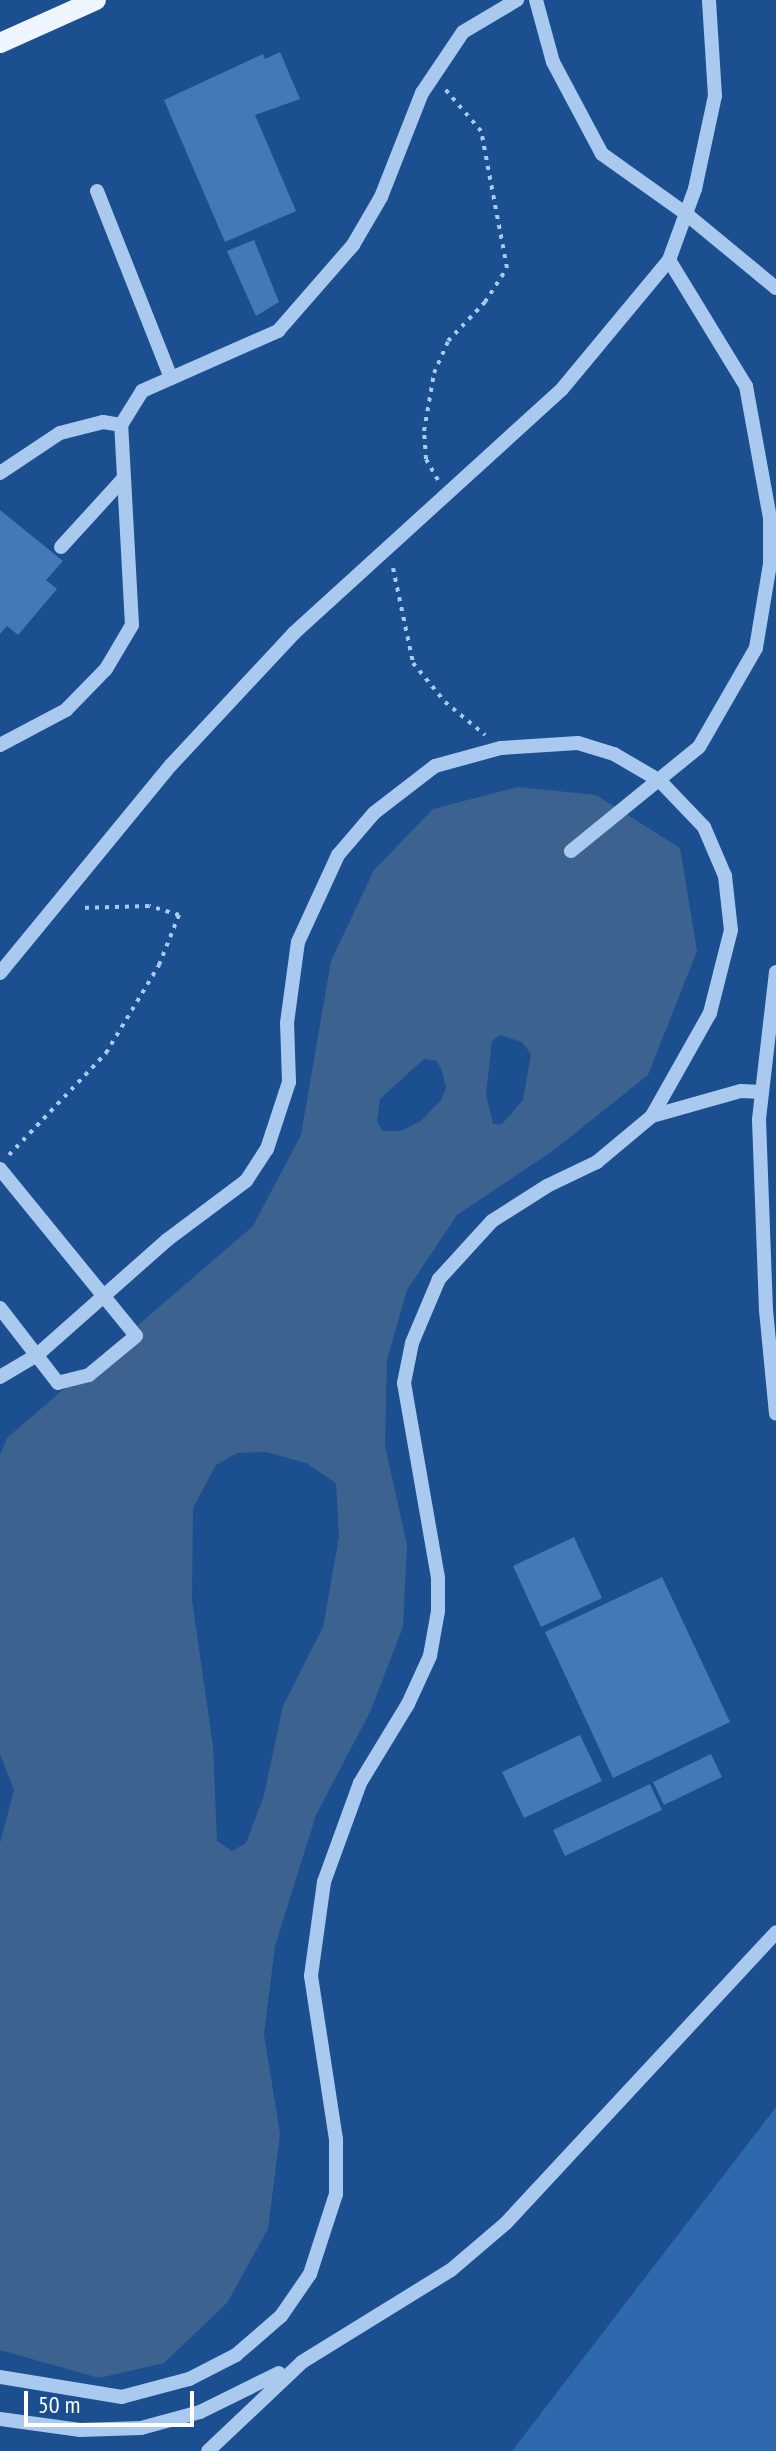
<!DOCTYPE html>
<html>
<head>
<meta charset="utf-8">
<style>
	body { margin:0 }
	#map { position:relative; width:776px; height:2451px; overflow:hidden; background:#1b4f8f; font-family:"PT Sans Narrow",sans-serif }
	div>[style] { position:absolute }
	.green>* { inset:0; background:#2e69ad }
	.water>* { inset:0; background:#3c6290 }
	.building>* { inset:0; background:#4478b7 }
	.path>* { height:4px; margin-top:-2px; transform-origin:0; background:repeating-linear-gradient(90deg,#a9c9ee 0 4px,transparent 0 10px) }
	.minor>* { height:14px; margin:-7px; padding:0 7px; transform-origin:7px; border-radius:7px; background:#a9c9ee }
	.major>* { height:20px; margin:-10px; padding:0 10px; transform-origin:10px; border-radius:10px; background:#f0f6ff }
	span { translate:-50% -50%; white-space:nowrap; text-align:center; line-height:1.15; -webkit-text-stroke:8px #1b4f8f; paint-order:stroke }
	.scale { position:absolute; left:24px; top:2391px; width:170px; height:36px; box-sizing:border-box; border:4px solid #fff; border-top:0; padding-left:10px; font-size:24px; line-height:28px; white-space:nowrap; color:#fff; -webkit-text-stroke:6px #1b4f8f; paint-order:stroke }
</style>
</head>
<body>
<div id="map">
	<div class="green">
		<div style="clip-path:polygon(776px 2107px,776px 2451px,512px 2451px)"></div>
	</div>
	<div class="water">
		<div style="clip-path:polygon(evenodd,518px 787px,596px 795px,680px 848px,697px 951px,648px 1075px,554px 1150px,457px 1215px,407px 1290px,387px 1360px,385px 1446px,407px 1545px,403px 1627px,370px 1712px,316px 1815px,275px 1946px,264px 2034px,280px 2134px,268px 2229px,227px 2303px,164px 2363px,99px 2378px,0 2350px,0 1843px,14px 1790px,0 1754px,0 1455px,7px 1438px,253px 1226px,301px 1135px,331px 961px,374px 870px,433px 809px,518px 787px,500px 1035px,522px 1042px,531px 1054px,523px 1100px,502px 1124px,493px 1124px,486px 1094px,492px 1041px,500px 1035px,518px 787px,424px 1059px,437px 1061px,442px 1071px,446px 1088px,441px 1100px,421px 1121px,401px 1131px,383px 1131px,377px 1122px,380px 1099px,424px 1059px,518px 787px,266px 1452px,306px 1463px,336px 1483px,339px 1537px,323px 1627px,283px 1706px,264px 1795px,246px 1843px,232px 1851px,217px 1841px,213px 1746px,192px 1600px,193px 1508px,216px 1465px,237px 1453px,266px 1452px)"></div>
	</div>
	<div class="building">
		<div style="clip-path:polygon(280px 52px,300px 99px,255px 115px,296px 211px,225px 242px,164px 100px,263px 54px,265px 59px)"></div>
		<div style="clip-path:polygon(254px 240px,279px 302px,256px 316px,227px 251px)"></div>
		<div style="clip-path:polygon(0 510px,63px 561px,46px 580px,57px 589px,18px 635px,7px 626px,0 634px)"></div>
		<div style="clip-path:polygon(574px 1537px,602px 1598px,541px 1627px,513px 1566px)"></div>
		<div style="clip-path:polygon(662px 1577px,730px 1722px,613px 1778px,545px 1632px)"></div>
		<div style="clip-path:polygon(580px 1735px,602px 1781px,524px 1818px,502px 1772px)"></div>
		<div style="clip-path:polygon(711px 1754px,722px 1777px,664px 1805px,653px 1782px)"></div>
		<div style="clip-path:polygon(650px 1784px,662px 1810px,565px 1856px,553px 1830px)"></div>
	</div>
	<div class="path">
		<div style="left:438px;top:480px;width:24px;rotate:-120deg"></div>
		<div style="left:426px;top:459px;width:28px;rotate:-94deg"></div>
		<div style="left:424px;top:431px;width:59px;rotate:-80.2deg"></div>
		<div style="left:434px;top:373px;width:35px;rotate:-66deg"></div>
		<div style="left:448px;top:341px;width:54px;rotate:-46.5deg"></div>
		<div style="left:485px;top:302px;width:40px;rotate:-57.1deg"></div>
		<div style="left:507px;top:268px;width:139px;rotate:-100.7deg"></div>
		<div style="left:481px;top:131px;width:55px;rotate:-130.6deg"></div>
		<div style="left:393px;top:568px;width:97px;rotate:78.1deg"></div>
		<div style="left:413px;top:663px;width:50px;rotate:50.6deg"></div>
		<div style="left:445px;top:702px;width:52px;rotate:39.5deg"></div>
		<div style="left:9px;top:1155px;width:141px;rotate:-46.4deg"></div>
		<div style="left:106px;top:1053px;width:103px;rotate:-58.9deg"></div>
		<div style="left:159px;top:965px;width:54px;rotate:-68.2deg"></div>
		<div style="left:179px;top:915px;width:31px;rotate:-163deg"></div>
		<div style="left:149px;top:906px;width:70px;rotate:178.4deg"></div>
	</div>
	<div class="minor">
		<div style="left:536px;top:0;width:64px;rotate:74.7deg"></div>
		<div style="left:553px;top:62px;width:104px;rotate:62deg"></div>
		<div style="left:602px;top:154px;width:102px;rotate:35.4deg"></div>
		<div style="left:685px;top:213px;width:118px;rotate:39.5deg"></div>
		<div style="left:97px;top:191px;width:201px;rotate:68.4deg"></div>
		<div style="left:669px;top:260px;width:76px;rotate:-69.9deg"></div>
		<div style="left:695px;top:189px;width:95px;rotate:-77.9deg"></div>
		<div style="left:715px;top:96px;width:96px;rotate:-93.6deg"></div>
		<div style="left:0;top:473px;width:72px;rotate:-33.7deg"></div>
		<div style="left:60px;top:433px;width:44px;rotate:-14.3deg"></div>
		<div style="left:103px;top:422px;width:18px;rotate:9deg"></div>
		<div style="left:121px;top:425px;width:40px;rotate:-58deg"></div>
		<div style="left:142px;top:391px;width:149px;rotate:-23.8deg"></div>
		<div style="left:278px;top:331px;width:114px;rotate:-48.9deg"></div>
		<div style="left:353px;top:245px;width:56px;rotate:-59.7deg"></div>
		<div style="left:381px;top:197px;width:112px;rotate:-68.5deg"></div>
		<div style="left:422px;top:93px;width:73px;rotate:-56.1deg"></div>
		<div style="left:463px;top:32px;width:63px;rotate:-30.7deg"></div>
		<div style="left:61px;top:547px;width:92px;rotate:-47.6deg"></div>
		<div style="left:0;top:745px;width:75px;rotate:-27.9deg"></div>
		<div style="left:66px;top:710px;width:57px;rotate:-45.7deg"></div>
		<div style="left:106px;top:669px;width:51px;rotate:-59.4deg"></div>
		<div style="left:132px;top:625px;width:200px;rotate:-93.1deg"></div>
		<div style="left:776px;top:972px;width:149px;rotate:96.6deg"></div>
		<div style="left:759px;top:1120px;width:190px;rotate:87.9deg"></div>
		<div style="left:766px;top:1310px;width:104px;rotate:84.5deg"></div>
		<div style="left:0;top:973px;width:269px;rotate:-50.6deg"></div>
		<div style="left:171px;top:765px;width:180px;rotate:-47deg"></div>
		<div style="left:294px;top:633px;width:362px;rotate:-42.3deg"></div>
		<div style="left:562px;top:389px;width:168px;rotate:-50.3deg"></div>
		<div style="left:669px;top:260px;width:148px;rotate:58.6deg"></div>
		<div style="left:746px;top:386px;width:134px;rotate:79.7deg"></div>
		<div style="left:770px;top:518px;width:46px;rotate:90deg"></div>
		<div style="left:770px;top:564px;width:85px;rotate:99.5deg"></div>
		<div style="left:756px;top:648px;width:114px;rotate:119.9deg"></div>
		<div style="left:699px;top:747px;width:165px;rotate:140.9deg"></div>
		<div style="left:652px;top:1116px;width:92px;rotate:-15.7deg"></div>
		<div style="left:741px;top:1091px;width:21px;rotate:3deg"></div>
		<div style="left:0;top:1169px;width:215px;rotate:50.8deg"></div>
		<div style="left:136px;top:1336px;width:61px;rotate:140.3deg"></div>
		<div style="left:89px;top:1375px;width:32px;rotate:166deg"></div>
		<div style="left:58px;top:1383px;width:95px;rotate:-127.7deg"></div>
		<div style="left:0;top:1377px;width:43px;rotate:-30.7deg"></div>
		<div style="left:37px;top:1355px;width:174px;rotate:-41.5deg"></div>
		<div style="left:167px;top:1240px;width:99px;rotate:-36.8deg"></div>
		<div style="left:246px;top:1181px;width:38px;rotate:-57deg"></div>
		<div style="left:267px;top:1149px;width:71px;rotate:-71.8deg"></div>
		<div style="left:289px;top:1082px;width:59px;rotate:-91.9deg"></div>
		<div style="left:287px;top:1023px;width:82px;rotate:-82.3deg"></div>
		<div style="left:298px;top:942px;width:96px;rotate:-65.3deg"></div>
		<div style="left:338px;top:855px;width:55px;rotate:-49.4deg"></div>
		<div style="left:374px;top:813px;width:77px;rotate:-37.6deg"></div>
		<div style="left:435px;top:766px;width:68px;rotate:-15.3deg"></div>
		<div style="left:501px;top:748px;width:77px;rotate:-3.7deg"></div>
		<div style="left:578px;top:743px;width:38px;rotate:17deg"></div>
		<div style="left:614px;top:754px;width:53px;rotate:30.4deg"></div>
		<div style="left:660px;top:781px;width:64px;rotate:46.3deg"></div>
		<div style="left:704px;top:827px;width:53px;rotate:66.8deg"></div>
		<div style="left:725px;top:876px;width:54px;rotate:83.7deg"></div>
		<div style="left:731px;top:930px;width:86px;rotate:104.2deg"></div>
		<div style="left:710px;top:1013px;width:118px;rotate:119.4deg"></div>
		<div style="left:652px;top:1116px;width:72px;rotate:140.1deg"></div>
		<div style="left:597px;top:1162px;width:55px;rotate:154.4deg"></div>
		<div style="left:547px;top:1186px;width:65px;rotate:147.5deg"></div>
		<div style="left:492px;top:1221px;width:79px;rotate:132.4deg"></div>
		<div style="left:439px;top:1279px;width:69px;rotate:112.9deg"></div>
		<div style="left:412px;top:1343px;width:41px;rotate:101.3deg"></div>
		<div style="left:404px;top:1383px;width:198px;rotate:80.1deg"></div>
		<div style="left:438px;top:1578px;width:33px;rotate:90deg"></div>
		<div style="left:438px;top:1611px;width:46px;rotate:100.1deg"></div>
		<div style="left:430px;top:1656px;width:53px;rotate:114.6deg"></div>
		<div style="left:408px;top:1704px;width:92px;rotate:121.3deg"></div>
		<div style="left:360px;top:1783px;width:105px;rotate:110deg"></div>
		<div style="left:324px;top:1882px;width:95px;rotate:97.9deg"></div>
		<div style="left:311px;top:1976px;width:165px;rotate:81.3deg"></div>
		<div style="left:336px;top:2139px;width:55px;rotate:90deg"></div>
		<div style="left:336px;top:2194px;width:84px;rotate:108deg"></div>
		<div style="left:310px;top:2274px;width:51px;rotate:124.6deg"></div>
		<div style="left:281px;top:2316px;width:60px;rotate:139.1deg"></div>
		<div style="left:236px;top:2355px;width:53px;rotate:152.9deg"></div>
		<div style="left:189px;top:2379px;width:69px;rotate:165deg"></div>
		<div style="left:122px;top:2397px;width:124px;rotate:-170.7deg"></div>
		<div style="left:0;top:2419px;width:81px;rotate:7.8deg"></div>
		<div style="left:80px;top:2430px;width:61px;rotate:-1.9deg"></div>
		<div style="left:141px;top:2428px;width:61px;rotate:-15.2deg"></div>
		<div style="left:200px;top:2412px;width:88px;rotate:-26.3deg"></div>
		<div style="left:208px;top:2451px;width:129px;rotate:-43.4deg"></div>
		<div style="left:302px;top:2362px;width:175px;rotate:-31.7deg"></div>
		<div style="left:451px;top:2270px;width:72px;rotate:-40.5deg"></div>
		<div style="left:506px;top:2223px;width:397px;rotate:-47.1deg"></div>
	</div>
	<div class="major">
		<div style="left:0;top:43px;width:105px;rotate:-24.1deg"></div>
	</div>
	<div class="scale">50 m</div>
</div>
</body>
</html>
